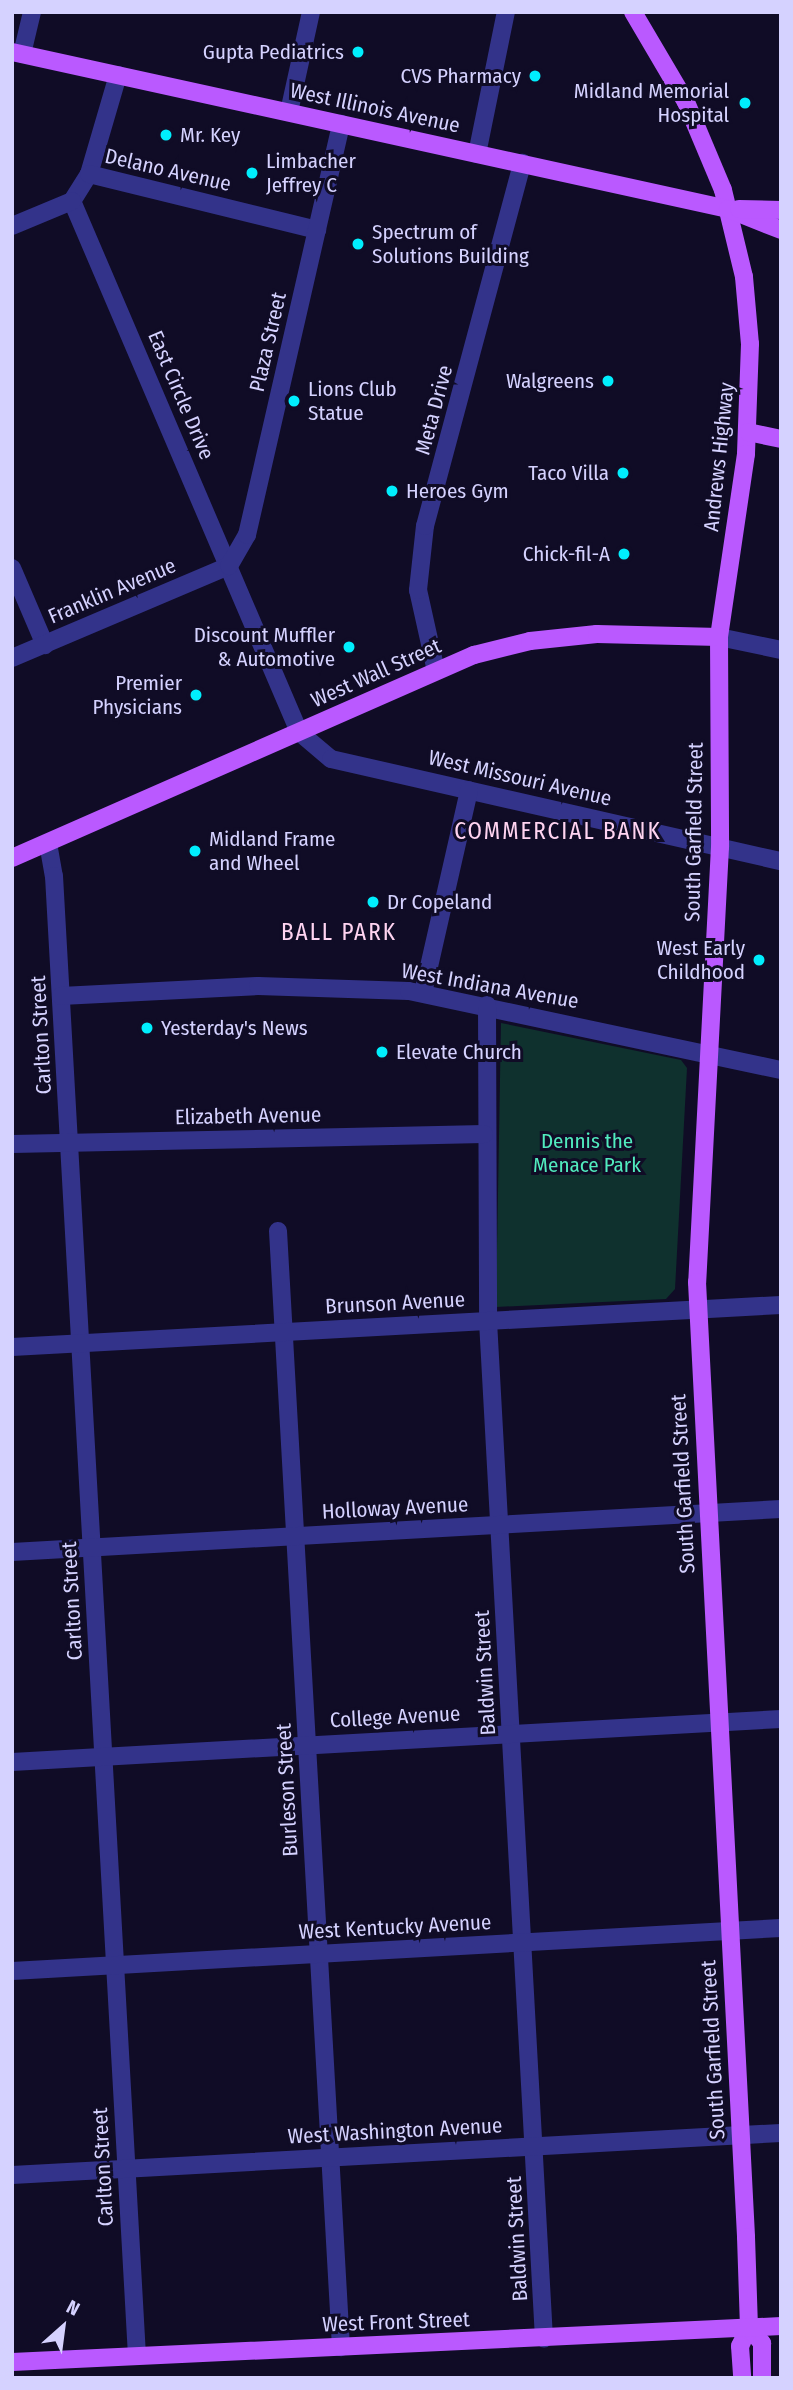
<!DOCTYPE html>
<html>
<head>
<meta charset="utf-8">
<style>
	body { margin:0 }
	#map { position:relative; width:793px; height:2390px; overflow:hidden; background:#100c26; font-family:"Fira Sans Condensed",sans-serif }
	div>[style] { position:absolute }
	.green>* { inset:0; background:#0f312e }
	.minor>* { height:18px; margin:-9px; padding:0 9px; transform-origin:9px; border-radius:9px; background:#33338a }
	.major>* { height:18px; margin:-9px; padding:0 9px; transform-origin:9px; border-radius:9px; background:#ba59ff }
	.dots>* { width:19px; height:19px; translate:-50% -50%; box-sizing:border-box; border:4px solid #100c26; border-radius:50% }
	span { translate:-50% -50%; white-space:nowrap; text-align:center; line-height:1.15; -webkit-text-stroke:6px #100c26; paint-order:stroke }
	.poi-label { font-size:21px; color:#d5d2ff }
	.right { translate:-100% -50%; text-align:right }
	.left { translate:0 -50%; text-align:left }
	.street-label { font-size:21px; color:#d5d2ff }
	.park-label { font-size:21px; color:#51ebbe }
	.neighbourhood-label { font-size:23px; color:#ffd4f1; letter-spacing:2px }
	.frame { position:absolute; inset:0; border:14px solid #d5d2ff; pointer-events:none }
	.north { position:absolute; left:28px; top:2292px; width:70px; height:70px; -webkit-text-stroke:5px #100c26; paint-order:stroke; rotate:28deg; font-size:19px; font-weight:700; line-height:28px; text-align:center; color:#d5d2ff }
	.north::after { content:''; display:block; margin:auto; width:24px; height:32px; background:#d5d2ff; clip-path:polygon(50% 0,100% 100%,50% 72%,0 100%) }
</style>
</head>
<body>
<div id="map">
	<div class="green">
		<div style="clip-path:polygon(501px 1023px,681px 1060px,687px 1068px,675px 1289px,666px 1299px,496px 1307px)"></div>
	</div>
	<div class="minor">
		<div style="left:22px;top:54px;width:43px;rotate:-76.6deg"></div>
		<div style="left:118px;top:75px;width:103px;rotate:106.3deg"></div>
		<div style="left:89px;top:174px;width:32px;rotate:122deg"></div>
		<div style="left:72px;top:201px;width:577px;rotate:66.85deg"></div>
		<div style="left:299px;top:732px;width:42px;rotate:40.2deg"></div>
		<div style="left:331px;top:759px;width:461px;rotate:12.8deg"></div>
		<div style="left:289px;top:112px;width:102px;rotate:-77.6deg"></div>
		<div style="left:477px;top:154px;width:145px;rotate:-78.5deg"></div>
		<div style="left:89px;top:174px;width:235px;rotate:13.8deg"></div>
		<div style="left:12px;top:226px;width:65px;rotate:-22.6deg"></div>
		<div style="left:12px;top:568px;width:84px;rotate:66.8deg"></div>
		<div style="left:719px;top:637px;width:63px;rotate:11.8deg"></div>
		<div style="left:12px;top:658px;width:236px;rotate:-23deg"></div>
		<div style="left:229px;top:566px;width:36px;rotate:-60deg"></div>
		<div style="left:247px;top:535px;width:422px;rotate:-77.1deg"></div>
		<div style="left:436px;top:671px;width:83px;rotate:-102.5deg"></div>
		<div style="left:418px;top:590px;width:64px;rotate:-83.8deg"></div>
		<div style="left:425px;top:526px;width:376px;rotate:-75deg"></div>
		<div style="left:48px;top:843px;width:34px;rotate:80deg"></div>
		<div style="left:54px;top:876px;width:1482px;rotate:86.79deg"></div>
		<div style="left:423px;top:993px;width:208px;rotate:-77.2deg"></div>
		<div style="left:61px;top:996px;width:197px;rotate:-2.9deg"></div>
		<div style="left:258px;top:986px;width:151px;rotate:1.9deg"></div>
		<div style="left:409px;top:991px;width:380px;rotate:12deg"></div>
		<div style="left:487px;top:1005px;width:316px;rotate:89.8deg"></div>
		<div style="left:488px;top:1321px;width:1019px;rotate:86.85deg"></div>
		<div style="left:12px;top:1144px;width:472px;rotate:-1.2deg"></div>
		<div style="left:278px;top:1231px;width:1118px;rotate:86.77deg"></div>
		<div style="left:12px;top:1347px;width:770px;rotate:-3.13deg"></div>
		<div style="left:12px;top:1552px;width:770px;rotate:-3.2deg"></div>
		<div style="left:12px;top:1762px;width:770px;rotate:-3.2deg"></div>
		<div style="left:12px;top:1971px;width:770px;rotate:-3.2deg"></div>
		<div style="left:12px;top:2175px;width:770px;rotate:-3.13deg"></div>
	</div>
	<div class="major">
		<div style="left:633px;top:12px;width:104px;rotate:59.5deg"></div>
		<div style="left:686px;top:102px;width:95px;rotate:67.2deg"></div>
		<div style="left:723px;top:190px;width:89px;rotate:76.4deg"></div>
		<div style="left:744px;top:277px;width:67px;rotate:84.9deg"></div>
		<div style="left:750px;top:344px;width:110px;rotate:92.1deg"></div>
		<div style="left:746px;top:454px;width:185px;rotate:98.4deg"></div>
		<div style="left:719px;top:637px;width:210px;rotate:89.7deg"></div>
		<div style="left:720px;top:847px;width:436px;rotate:93deg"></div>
		<div style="left:697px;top:1282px;width:956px;rotate:87.06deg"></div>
		<div style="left:746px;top:2237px;width:90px;rotate:88.1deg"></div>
		<div style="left:749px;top:2327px;width:21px;rotate:115deg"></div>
		<div style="left:740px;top:2346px;width:32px;rotate:86deg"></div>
		<div style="left:12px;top:52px;width:733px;rotate:12.37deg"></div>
		<div style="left:728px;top:209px;width:57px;rotate:21.6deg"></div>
		<div style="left:739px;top:209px;width:42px;rotate:1.4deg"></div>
		<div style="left:748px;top:432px;width:34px;rotate:12deg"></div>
		<div style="left:12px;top:858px;width:505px;rotate:-23.72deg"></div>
		<div style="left:474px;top:655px;width:58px;rotate:-14deg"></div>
		<div style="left:530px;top:641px;width:67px;rotate:-6deg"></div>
		<div style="left:597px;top:634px;width:122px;rotate:1.4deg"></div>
		<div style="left:749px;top:2327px;width:21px;rotate:51deg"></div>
		<div style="left:762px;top:2343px;width:35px;rotate:90deg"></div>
		<div style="left:12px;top:2362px;width:770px;rotate:-2.68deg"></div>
	</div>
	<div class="dots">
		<div style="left:358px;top:52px;background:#00eefd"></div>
		<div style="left:535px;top:76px;background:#00eefd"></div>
		<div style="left:745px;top:103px;background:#00eefd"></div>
		<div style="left:166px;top:135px;background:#00eefd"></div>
		<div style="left:252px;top:173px;background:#00eefd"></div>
		<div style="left:358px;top:244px;background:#00eefd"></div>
		<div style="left:608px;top:381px;background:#00eefd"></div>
		<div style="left:294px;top:401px;background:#00eefd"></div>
		<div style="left:623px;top:473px;background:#00eefd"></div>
		<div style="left:392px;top:491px;background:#00eefd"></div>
		<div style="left:624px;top:554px;background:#00eefd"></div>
		<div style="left:349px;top:647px;background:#00eefd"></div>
		<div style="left:196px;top:695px;background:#00eefd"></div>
		<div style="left:195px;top:851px;background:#00eefd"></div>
		<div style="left:373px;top:902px;background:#00eefd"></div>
		<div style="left:759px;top:960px;background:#00eefd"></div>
		<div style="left:147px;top:1028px;background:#00eefd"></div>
		<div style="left:382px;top:1052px;background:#00eefd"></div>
	</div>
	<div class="poi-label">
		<span class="right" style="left:344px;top:52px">Gupta Pediatrics</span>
		<span class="right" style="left:521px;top:76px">CVS Pharmacy</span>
		<span class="right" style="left:729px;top:103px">Midland Memorial<br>Hospital</span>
		<span class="left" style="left:180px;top:135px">Mr. Key</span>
		<span class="left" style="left:266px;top:173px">Limbacher<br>Jeffrey C</span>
		<span class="left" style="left:372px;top:244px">Spectrum of<br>Solutions Building</span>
		<span class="right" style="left:594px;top:381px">Walgreens</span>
		<span class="left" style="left:308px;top:401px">Lions Club<br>Statue</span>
		<span class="right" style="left:609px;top:473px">Taco Villa</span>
		<span class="left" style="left:406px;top:491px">Heroes Gym</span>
		<span class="right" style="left:610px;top:554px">Chick-fil-A</span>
		<span class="right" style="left:335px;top:647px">Discount Muffler<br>&amp; Automotive</span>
		<span class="right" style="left:182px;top:695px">Premier<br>Physicians</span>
		<span class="left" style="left:209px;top:851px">Midland Frame<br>and Wheel</span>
		<span class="left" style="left:387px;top:902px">Dr Copeland</span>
		<span class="right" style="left:745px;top:960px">West Early<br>Childhood</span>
		<span class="left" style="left:161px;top:1028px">Yesterday's News</span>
		<span class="left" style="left:396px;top:1052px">Elevate Church</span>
	</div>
	<div class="street-label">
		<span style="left:375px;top:108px;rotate:12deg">West Illinois Avenue</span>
		<span style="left:168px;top:170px;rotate:13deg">Delano Avenue</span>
		<span style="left:268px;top:342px;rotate:-77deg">Plaza Street</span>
		<span style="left:181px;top:395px;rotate:67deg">East Circle Drive</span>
		<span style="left:434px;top:410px;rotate:-75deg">Meta Drive</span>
		<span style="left:719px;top:457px;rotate:-84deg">Andrews Highway</span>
		<span style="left:112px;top:591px;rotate:-23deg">Franklin Avenue</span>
		<span style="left:376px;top:673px;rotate:-24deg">West Wall Street</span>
		<span style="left:520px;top:778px;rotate:13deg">West Missouri Avenue</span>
		<span style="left:694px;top:832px;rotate:-89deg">South Garfield Street</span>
		<span style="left:490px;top:986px;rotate:10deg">West Indiana Avenue</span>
		<span style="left:41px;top:1035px;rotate:-93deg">Carlton Street</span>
		<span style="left:248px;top:1116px;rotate:-1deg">Elizabeth Avenue</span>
		<span style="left:395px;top:1303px;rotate:-3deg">Brunson Avenue</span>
		<span style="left:683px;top:1484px;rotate:-93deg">South Garfield Street</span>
		<span style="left:395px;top:1508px;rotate:-3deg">Holloway Avenue</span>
		<span style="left:72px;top:1601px;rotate:-93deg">Carlton Street</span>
		<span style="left:485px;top:1673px;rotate:-93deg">Baldwin Street</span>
		<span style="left:395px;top:1717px;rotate:-3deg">College Avenue</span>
		<span style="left:287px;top:1790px;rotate:-93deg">Burleson Street</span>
		<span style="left:395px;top:1927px;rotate:-3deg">West Kentucky Avenue</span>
		<span style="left:713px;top:2050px;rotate:-93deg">South Garfield Street</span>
		<span style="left:395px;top:2131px;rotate:-3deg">West Washington Avenue</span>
		<span style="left:103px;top:2167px;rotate:-93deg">Carlton Street</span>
		<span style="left:517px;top:2239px;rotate:-93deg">Baldwin Street</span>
		<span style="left:396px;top:2322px;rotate:-2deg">West Front Street</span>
	</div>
	<div class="park-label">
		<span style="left:587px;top:1153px">Dennis the<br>Menace Park</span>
	</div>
	<div class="neighbourhood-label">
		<span style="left:558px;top:831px">COMMERCIAL BANK</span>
		<span style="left:339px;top:932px">BALL PARK</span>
	</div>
	<div class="frame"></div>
	<div class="north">N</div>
</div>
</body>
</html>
